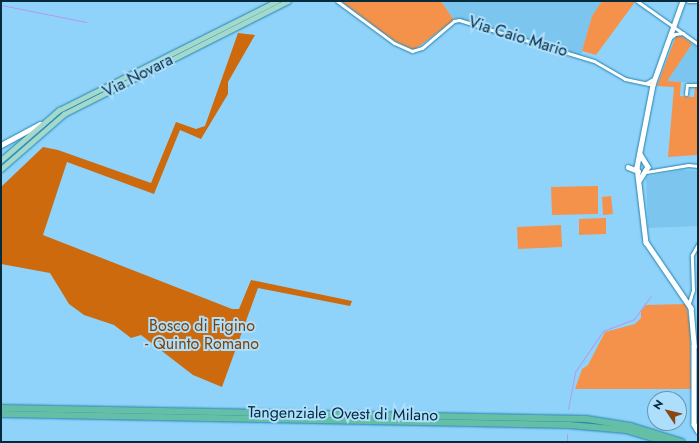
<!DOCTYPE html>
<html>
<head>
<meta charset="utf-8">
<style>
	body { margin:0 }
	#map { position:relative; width:699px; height:443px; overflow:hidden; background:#90d3fa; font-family:Jost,sans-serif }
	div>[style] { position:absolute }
	.built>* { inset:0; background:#7bc5ee }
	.green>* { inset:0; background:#f4924b }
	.forest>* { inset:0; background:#cc6a0d }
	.stream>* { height:1px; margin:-0.5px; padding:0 0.5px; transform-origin:0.5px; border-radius:0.5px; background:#b09bf0 }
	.roads { filter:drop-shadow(0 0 1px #2483b0) drop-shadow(0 0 1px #2483b0) }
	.street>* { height:3px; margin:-1.5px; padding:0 1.5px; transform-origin:1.5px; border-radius:1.5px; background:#fff }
	.secondary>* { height:4.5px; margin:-2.25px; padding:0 2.25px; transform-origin:2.25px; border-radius:2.25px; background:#fff }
	.primary>* { height:5px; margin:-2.5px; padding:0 2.5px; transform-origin:2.5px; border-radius:2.5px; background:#a3d9ca }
	.highway>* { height:5.5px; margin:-2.75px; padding:0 2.75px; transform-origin:2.75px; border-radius:2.75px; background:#65bfa7 }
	span { translate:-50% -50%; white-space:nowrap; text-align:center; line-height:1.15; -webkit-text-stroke:4px #addefc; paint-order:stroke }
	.street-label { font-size:16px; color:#032a3d }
	.park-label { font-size:16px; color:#824105 }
	.frame { position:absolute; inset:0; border:2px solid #032a3d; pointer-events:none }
	.north { position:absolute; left:647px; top:391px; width:40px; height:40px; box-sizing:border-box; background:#addefc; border:1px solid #6996b0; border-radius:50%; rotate:305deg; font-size:11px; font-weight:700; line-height:16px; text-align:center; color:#032a3d }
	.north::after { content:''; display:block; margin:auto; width:14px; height:18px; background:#894813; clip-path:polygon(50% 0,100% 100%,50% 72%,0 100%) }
</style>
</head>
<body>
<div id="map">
	<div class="built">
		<div style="clip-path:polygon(441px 1px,602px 1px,592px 16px,580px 58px,515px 42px,461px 23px,458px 25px)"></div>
		<div style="clip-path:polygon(692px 44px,698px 48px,698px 83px,666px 81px)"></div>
		<div style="clip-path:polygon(682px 170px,698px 171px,698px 226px,648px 228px,646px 177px)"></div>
	</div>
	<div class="green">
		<div style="clip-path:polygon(341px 1px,441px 1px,454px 20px,414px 50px,393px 40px)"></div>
		<div style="clip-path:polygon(602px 1px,635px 2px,596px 55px,582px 51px,592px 16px)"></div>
		<div style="clip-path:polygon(676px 36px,682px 36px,692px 44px,667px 81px,681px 82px,680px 96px,694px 97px,695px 87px,698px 87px,698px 155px,696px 155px,668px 157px,674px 87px,657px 86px)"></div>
		<div style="clip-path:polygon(598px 186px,598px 214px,552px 215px,551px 187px)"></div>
		<div style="clip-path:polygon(611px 196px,613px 214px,603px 215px,602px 197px)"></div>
		<div style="clip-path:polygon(606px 218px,606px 234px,579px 235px,579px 219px)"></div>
		<div style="clip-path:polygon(561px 225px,562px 247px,518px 249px,517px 227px)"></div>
		<div style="clip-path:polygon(686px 304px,690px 325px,691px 389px,575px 389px,582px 369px,588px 365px,605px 332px,635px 324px,641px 318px,641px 311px,646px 305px)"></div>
	</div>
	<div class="forest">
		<div style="clip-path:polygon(238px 33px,255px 35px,228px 82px,228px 94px,201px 139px,180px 130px,154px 194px,67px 162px,43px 235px,232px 309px,239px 309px,251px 280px,352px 301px,350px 306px,258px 288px,222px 387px,193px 375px,141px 335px,131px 338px,114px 325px,84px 315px,69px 304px,50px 273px,1px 264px,1px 187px,43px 147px,58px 150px,151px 183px,176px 122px,196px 129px,205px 126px)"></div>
	</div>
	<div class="stream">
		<div style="left:1px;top:5px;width:87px;rotate:11.3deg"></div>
		<div style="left:568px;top:409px;width:38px;rotate:-79deg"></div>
		<div style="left:575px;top:372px;width:50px;rotate:-55.7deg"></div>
		<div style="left:603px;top:331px;width:33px;rotate:-21deg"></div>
		<div style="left:634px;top:319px;width:29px;rotate:-54deg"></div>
		<div style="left:567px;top:442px;width:8px;rotate:-90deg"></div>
	</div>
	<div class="roads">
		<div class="street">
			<div style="left:337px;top:1px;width:71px;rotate:36.4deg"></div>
			<div style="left:394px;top:43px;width:20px;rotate:24deg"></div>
			<div style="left:412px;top:51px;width:10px;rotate:-17deg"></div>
			<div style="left:422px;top:48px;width:42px;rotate:-40.2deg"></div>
			<div style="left:454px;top:21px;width:5px;rotate:-11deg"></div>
			<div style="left:459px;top:20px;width:141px;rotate:16.9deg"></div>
			<div style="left:594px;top:61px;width:36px;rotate:30deg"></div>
			<div style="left:625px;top:79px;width:29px;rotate:12deg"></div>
			<div style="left:637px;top:1px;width:75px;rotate:35.2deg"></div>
			<div style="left:688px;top:1px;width:10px"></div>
			<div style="left:670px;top:38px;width:6px;rotate:-39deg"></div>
			<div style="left:675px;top:34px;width:8px;rotate:-7deg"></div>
			<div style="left:646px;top:83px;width:10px;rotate:-29deg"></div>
			<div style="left:686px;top:94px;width:9px;rotate:-84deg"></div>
			<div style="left:687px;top:85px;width:11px"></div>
			<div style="left:646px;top:172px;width:43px;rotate:-9.5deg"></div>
			<div style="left:688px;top:165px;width:10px;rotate:6deg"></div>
			<div style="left:689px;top:303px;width:14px;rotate:-73deg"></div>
			<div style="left:693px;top:290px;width:35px;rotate:-92deg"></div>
			<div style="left:692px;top:255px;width:13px;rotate:-61deg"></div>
		</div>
		<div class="secondary">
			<div style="left:683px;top:1px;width:89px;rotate:109.7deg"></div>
			<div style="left:653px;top:85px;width:84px;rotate:101deg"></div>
			<div style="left:637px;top:167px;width:76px;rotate:83.2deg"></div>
			<div style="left:646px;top:242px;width:80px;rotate:55.7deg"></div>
			<div style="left:691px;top:308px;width:38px;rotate:85deg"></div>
			<div style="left:694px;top:346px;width:78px;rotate:90deg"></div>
			<div style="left:694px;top:424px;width:8px;rotate:60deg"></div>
			<div style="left:1px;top:145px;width:44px;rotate:-28.3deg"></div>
			<div style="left:640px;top:154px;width:15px;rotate:58deg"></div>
			<div style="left:648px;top:167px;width:15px;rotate:122deg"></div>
			<div style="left:628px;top:167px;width:11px;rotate:22deg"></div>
		</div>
		<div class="primary">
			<div style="left:1px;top:160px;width:77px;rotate:-40.8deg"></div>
			<div style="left:59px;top:110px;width:244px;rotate:-26.6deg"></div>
			<div style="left:1px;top:169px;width:84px;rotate:-41.1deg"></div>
			<div style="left:64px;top:114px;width:251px;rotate:-26.8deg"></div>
		</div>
		<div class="highway">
			<div style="left:1px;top:408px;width:586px;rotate:1.08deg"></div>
			<div style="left:587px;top:419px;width:45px;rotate:9deg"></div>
			<div style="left:631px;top:426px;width:53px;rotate:17.4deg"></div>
			<div style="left:1px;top:414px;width:568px;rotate:1.11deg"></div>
			<div style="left:569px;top:425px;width:57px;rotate:5deg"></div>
			<div style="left:626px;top:430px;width:42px;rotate:16.7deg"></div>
		</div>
	</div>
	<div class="street-label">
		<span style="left:518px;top:37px;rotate:17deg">Via Caio Mario</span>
		<span style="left:138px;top:76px;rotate:-27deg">Via Novara</span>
		<span style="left:343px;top:414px;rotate:1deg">Tangenziale Ovest di Milano</span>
	</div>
	<div class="park-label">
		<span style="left:202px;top:335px">Bosco di Figino<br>- Quinto Romano</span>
	</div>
	<div class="frame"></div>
	<div class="north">N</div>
</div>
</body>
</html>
